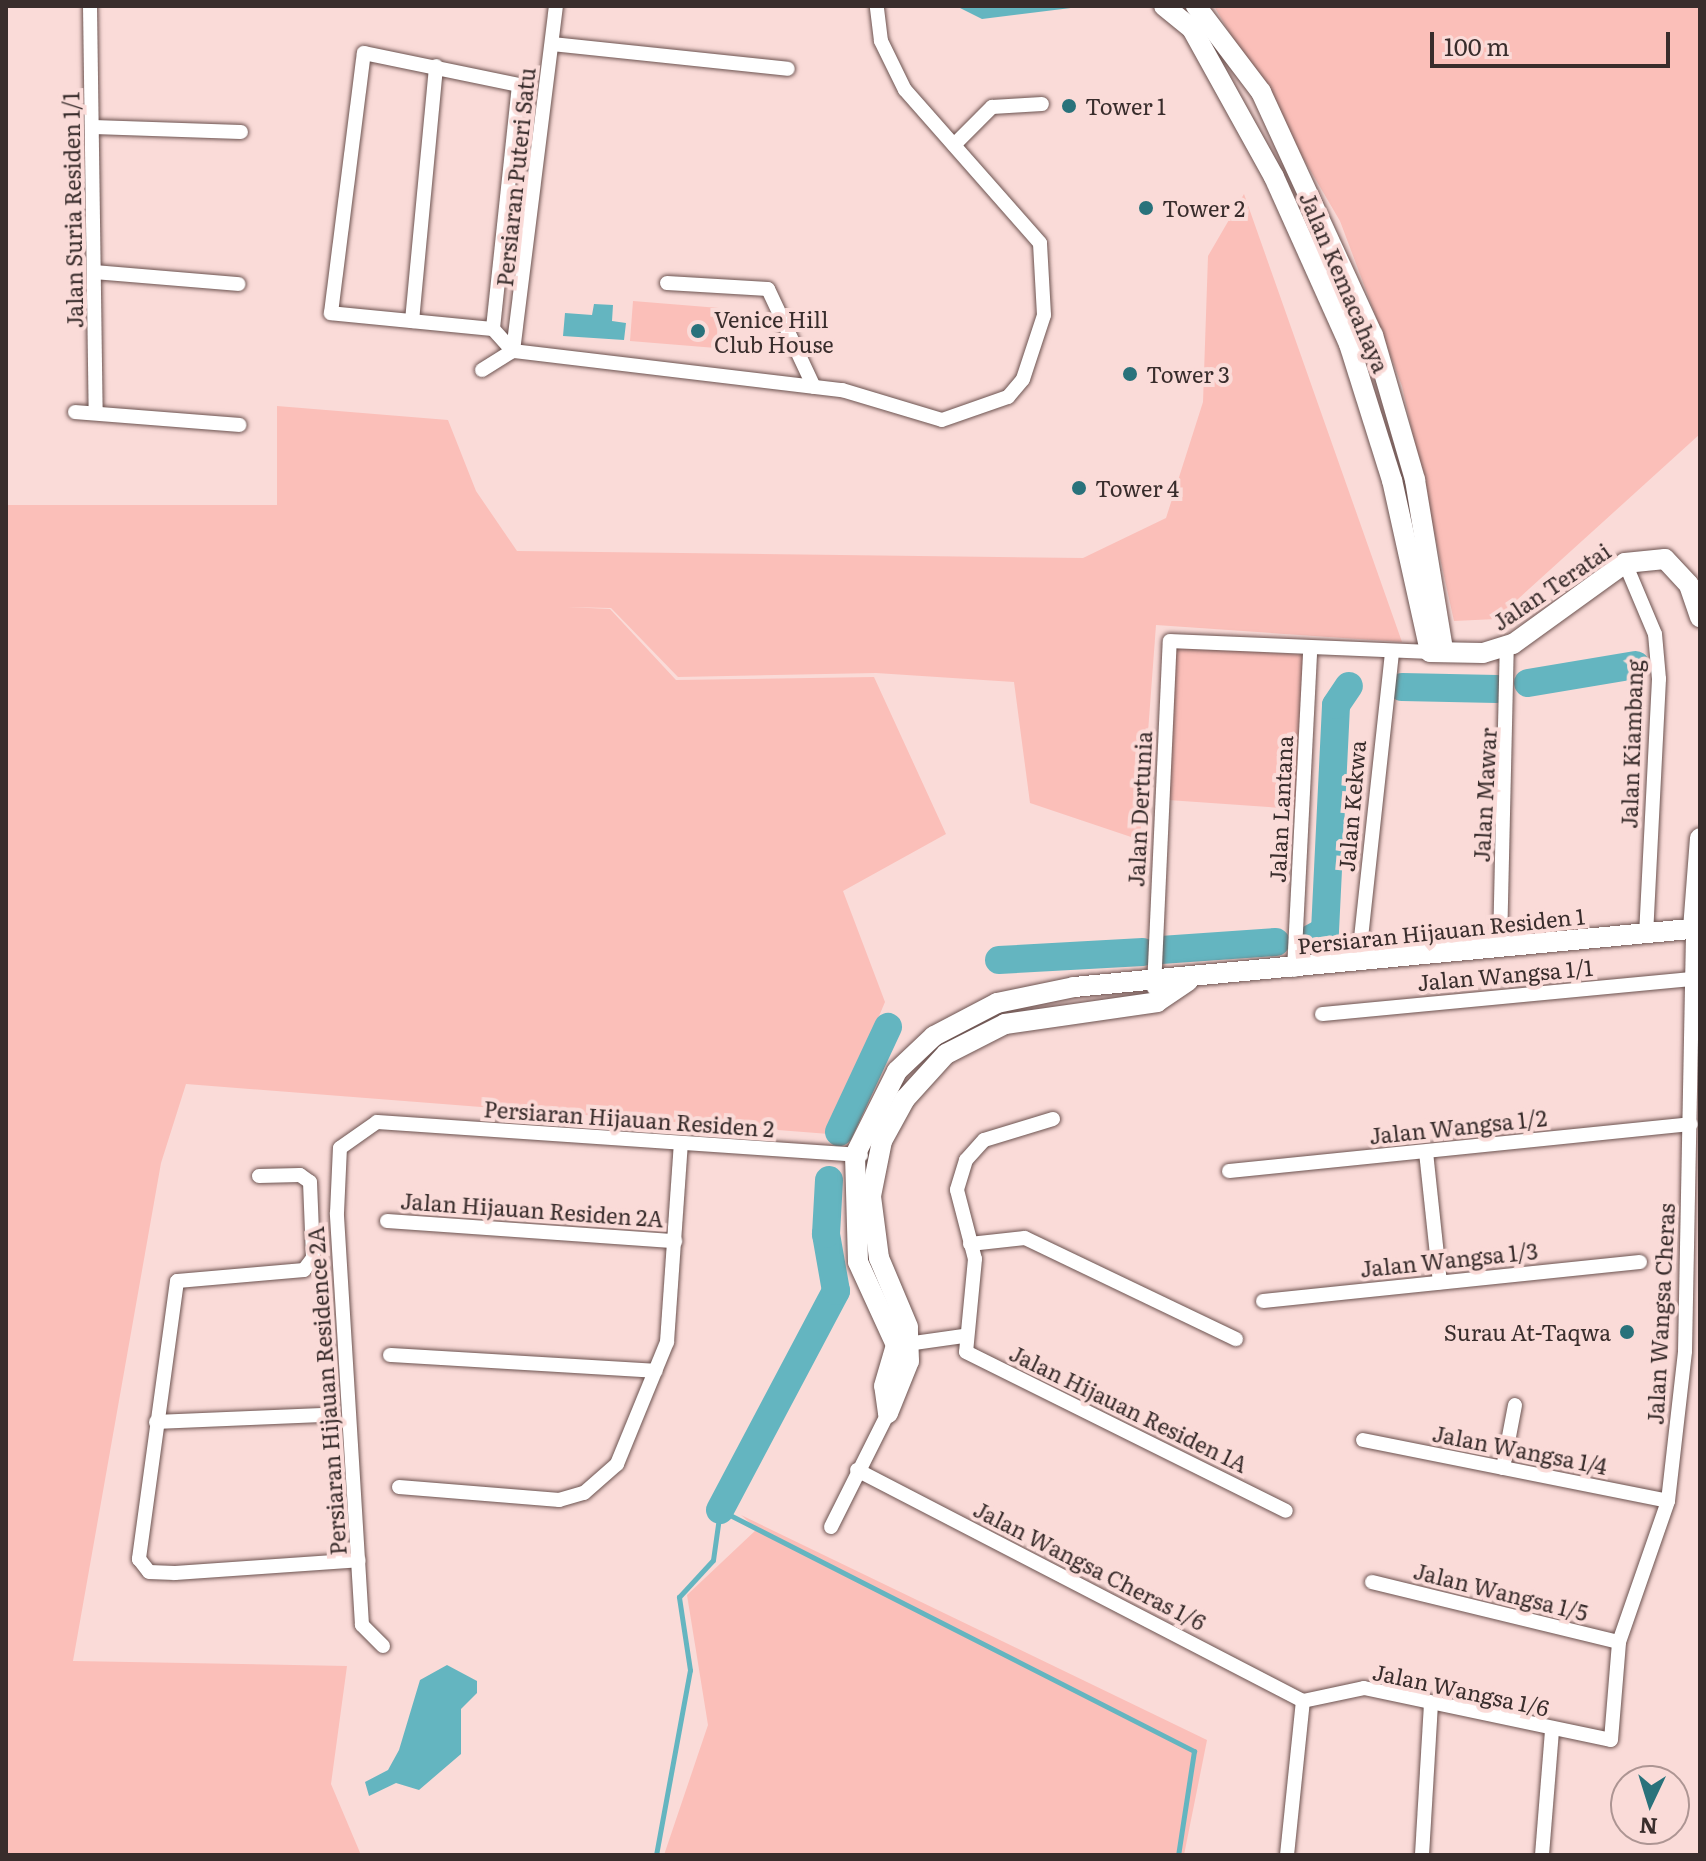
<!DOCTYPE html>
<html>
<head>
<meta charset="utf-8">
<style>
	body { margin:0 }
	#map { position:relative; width:1706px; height:1861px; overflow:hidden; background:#fadbd8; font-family:Literata,serif }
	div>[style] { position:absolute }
	.green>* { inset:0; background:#fbbfb9 }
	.water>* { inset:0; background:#64b5c0 }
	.stream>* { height:5px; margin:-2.5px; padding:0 2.5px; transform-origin:2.5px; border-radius:2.5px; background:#64b5c0 }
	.river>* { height:28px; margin:-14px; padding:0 14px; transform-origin:14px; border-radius:14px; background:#64b5c0 }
	.roads { filter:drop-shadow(0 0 2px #6c5350) drop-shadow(0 0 2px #6c5350) }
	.street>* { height:14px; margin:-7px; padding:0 7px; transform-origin:7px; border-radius:7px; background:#fff }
	.secondary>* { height:20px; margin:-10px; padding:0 10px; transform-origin:10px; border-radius:10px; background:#fff }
	.dots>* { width:22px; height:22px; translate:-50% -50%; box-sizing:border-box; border:4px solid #fadbd8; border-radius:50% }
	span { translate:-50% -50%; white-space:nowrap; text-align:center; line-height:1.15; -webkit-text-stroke:8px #fadbd8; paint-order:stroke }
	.poi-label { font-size:22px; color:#392d2c }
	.left { translate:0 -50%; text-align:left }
	.right { translate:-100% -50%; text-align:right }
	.street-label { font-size:22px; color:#392d2c }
	.frame { position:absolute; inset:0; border:8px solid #392d2c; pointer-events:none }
	.north { position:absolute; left:1610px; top:1765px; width:80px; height:80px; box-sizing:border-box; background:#fadbd8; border:2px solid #ad9593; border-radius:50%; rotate:184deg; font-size:22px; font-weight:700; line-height:32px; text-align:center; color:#392d2c }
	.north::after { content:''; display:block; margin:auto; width:28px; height:36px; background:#29727b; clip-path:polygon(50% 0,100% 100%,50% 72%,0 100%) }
	.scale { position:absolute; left:1430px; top:32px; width:240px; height:36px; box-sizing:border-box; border:4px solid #392d2c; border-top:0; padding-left:10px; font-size:24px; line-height:28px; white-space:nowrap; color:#392d2c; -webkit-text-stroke:6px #fadbd8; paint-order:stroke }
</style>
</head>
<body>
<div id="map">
	<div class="green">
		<div style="clip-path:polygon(1214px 6px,1700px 6px,1700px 434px,1496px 619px,1454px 621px,1402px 386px,1340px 221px)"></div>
		<div style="clip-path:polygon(1244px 194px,1402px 642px,1156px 625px,1140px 840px,1030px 803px,1014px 682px,876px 673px,678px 677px,611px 608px,567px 607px,610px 609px,676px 680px,874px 677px,946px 834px,843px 891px,885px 1002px,829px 1134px,186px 1084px,161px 1163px,73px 1661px,347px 1666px,331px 1784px,361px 1855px,6px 1855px,6px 505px,277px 505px,277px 406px,448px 420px,476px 491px,517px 551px,1083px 558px,1166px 518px,1203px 402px,1208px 256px)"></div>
		<div style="clip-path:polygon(633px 301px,719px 308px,716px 348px,630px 341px)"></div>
		<div style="clip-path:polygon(1175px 646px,1305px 655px,1296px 809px,1168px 800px)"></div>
		<div style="clip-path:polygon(741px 1515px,1207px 1740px,1184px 1855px,664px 1855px,708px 1725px,687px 1595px,757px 1529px)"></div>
	</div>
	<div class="water">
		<div style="clip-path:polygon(956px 6px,1087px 6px,982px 19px)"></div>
		<div style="clip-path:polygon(594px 304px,613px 305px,612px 321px,626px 323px,624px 340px,563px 336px,565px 313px,592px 315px)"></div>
		<div style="clip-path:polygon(447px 1665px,477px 1681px,477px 1693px,461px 1709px,461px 1754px,419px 1790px,396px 1783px,369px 1796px,365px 1782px,388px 1770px,399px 1750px,420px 1680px)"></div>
	</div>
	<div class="stream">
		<div style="left:656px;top:1855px;width:188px;rotate:-79.6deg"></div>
		<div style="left:690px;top:1670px;width:74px;rotate:-98.6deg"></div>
		<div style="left:679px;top:1597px;width:50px;rotate:-47.4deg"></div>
		<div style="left:713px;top:1560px;width:50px;rotate:-82deg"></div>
		<div style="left:720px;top:1510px;width:532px;rotate:26.95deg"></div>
		<div style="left:1194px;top:1751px;width:105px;rotate:98.7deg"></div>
	</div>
	<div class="river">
		<div style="left:1528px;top:683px;width:109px;rotate:-9.5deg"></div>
		<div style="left:1402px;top:687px;width:95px;rotate:1.2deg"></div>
		<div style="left:1308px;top:940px;width:19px;rotate:-28deg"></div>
		<div style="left:1325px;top:931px;width:226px;rotate:-87.2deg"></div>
		<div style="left:1336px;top:705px;width:23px;rotate:-56deg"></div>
		<div style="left:1161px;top:950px;width:115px;rotate:-4deg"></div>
		<div style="left:999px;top:960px;width:144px;rotate:-3.2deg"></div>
		<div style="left:839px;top:1132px;width:116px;rotate:-65deg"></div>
		<div style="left:720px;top:1510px;width:248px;rotate:-62.1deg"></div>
		<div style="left:836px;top:1291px;width:58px;rotate:-100deg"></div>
		<div style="left:826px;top:1234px;width:54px;rotate:-86.8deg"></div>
	</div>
	<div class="roads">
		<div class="street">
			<div style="left:90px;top:6px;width:407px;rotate:89.2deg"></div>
			<div style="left:552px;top:44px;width:237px;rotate:6deg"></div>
			<div style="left:93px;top:127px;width:148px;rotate:1.9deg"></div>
			<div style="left:954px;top:145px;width:54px;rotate:-45deg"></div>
			<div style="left:992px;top:107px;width:50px;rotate:-3.4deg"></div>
			<div style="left:95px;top:272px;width:144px;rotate:4.8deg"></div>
			<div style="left:667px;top:283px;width:101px;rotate:3.4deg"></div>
			<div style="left:768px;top:289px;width:108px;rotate:64.9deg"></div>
			<div style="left:412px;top:321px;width:256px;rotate:-84.6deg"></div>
			<div style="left:493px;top:329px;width:163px;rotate:-174.4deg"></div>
			<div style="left:331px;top:313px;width:262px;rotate:-82.8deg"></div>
			<div style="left:364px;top:53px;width:158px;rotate:11.7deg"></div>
			<div style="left:519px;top:85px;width:245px;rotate:96.1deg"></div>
			<div style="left:493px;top:329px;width:30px;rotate:48deg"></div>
			<div style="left:513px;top:351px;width:331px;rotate:6.8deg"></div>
			<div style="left:842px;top:390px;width:104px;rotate:16.7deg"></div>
			<div style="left:942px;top:420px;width:70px;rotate:-19.2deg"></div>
			<div style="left:1008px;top:397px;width:23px;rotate:-50deg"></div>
			<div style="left:1023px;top:379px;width:67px;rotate:-71.8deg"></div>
			<div style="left:1044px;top:315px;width:72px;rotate:-93.2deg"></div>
			<div style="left:1040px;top:243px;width:204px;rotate:-131.4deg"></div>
			<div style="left:905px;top:90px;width:55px;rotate:-116.1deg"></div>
			<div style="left:881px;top:41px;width:35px;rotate:-97deg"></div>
			<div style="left:513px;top:351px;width:348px;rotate:-82.9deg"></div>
			<div style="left:482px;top:370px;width:36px;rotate:-32deg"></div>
			<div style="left:75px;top:412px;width:165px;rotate:4.5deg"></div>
			<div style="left:1625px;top:563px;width:77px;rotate:67.1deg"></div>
			<div style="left:1655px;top:634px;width:45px;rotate:84.9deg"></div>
			<div style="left:1659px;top:679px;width:254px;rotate:92.9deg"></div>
			<div style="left:1500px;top:946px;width:299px;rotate:-88.7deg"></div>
			<div style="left:1364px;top:963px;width:25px;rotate:-97deg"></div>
			<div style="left:1361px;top:938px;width:286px;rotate:-83.8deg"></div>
			<div style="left:1294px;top:970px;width:320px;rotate:-87.1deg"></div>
			<div style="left:1154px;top:988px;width:347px;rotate:-87.4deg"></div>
			<div style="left:1170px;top:641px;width:260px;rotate:2.4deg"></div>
			<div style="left:1322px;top:1014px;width:372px;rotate:-5.4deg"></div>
			<div style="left:1053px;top:1119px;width:72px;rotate:163.1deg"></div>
			<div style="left:984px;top:1140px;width:27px;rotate:132deg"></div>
			<div style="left:966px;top:1160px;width:31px;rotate:107deg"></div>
			<div style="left:957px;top:1190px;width:71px;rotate:75.4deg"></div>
			<div style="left:975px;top:1259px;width:93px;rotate:95.5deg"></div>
			<div style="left:966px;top:1352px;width:357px;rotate:26.4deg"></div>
			<div style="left:1426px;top:1152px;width:131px;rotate:83.9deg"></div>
			<div style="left:1229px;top:1171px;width:464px;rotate:-5.8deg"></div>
			<div style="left:259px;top:1176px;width:41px;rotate:-1.4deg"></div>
			<div style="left:300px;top:1175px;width:12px;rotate:35deg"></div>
			<div style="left:310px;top:1182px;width:76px;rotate:87.7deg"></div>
			<div style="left:313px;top:1258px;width:15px;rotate:127deg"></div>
			<div style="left:304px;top:1270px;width:127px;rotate:175deg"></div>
			<div style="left:177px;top:1281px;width:281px;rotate:97.8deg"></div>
			<div style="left:139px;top:1559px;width:16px;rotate:52deg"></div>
			<div style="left:149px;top:1572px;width:26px;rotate:2deg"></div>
			<div style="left:175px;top:1573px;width:184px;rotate:-4deg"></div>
			<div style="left:387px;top:1221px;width:289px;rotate:4deg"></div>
			<div style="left:970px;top:1244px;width:55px;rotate:-6.2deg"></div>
			<div style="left:1025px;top:1238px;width:234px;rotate:25.6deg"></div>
			<div style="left:1263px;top:1301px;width:379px;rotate:-5.9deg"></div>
			<div style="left:900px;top:1345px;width:64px;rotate:-8.1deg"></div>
			<div style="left:390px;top:1355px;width:266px;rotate:3.4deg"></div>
			<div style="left:156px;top:1422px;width:165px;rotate:-2.4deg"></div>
			<div style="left:1363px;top:1440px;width:311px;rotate:11.3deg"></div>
			<div style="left:1503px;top:1468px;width:64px;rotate:-79.2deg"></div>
			<div style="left:857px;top:1470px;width:502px;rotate:27.38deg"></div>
			<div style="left:399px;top:1487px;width:161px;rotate:4.6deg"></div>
			<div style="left:559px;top:1500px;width:26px;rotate:-16deg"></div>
			<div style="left:584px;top:1493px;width:44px;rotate:-41.3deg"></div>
			<div style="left:617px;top:1464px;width:132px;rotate:-67.7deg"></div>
			<div style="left:667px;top:1342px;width:198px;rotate:-86deg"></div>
			<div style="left:831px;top:1527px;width:127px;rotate:-63.4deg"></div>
			<div style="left:1372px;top:1582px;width:254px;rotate:13.7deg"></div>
			<div style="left:383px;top:1646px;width:30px;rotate:-135deg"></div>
			<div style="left:362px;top:1625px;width:413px;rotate:-93.5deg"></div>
			<div style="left:337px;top:1213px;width:65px;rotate:-87.4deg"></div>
			<div style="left:340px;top:1148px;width:45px;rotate:-35.1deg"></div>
			<div style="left:377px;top:1122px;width:485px;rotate:3.9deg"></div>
			<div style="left:1303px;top:1701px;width:62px;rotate:-12deg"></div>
			<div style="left:1364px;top:1688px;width:252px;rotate:11.9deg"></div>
			<div style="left:1611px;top:1740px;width:98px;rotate:-85.3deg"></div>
			<div style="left:1619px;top:1642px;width:149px;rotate:-70.8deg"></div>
			<div style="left:1668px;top:1501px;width:151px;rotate:-83.5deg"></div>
			<div style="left:1685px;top:1351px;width:422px;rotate:-88.9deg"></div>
			<div style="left:1287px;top:1855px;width:155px;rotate:-84.1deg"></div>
			<div style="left:1422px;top:1855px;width:152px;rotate:-86.6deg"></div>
			<div style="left:1542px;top:1855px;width:123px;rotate:-85.4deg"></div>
		</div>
		<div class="secondary">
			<div style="left:1164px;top:6px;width:36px;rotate:39deg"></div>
			<div style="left:1192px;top:29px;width:169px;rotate:61deg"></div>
			<div style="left:1274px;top:177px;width:183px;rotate:65.8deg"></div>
			<div style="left:1349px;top:344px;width:143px;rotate:72.5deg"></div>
			<div style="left:1392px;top:480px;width:176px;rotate:77.5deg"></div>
			<div style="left:1430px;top:652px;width:53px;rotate:1.1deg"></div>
			<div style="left:1483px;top:653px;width:31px;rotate:-17deg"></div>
			<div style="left:1513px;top:644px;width:138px;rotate:-35.9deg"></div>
			<div style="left:1625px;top:563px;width:40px;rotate:-5.7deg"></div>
			<div style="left:1665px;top:559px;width:35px;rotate:47deg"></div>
			<div style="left:1689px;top:585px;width:34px;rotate:71deg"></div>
			<div style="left:1196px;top:6px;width:108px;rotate:52.9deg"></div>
			<div style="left:1261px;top:92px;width:268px;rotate:65.3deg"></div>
			<div style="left:1373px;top:335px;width:151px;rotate:73.8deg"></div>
			<div style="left:1415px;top:480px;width:171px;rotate:80.6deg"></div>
			<div style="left:1693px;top:929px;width:91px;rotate:-85.6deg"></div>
			<div style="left:888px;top:1413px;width:27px;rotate:-98deg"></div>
			<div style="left:884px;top:1386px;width:43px;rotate:-73.7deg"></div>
			<div style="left:896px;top:1345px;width:91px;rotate:-114.6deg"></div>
			<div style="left:858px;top:1262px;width:107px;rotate:-91.6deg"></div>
			<div style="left:855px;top:1155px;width:94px;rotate:-63.4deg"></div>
			<div style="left:897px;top:1071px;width:51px;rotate:-43.4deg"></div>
			<div style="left:934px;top:1036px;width:71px;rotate:-27.6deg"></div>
			<div style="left:997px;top:1003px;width:79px;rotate:-11.7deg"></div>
			<div style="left:1074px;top:987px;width:629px;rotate:-5.38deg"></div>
			<div style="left:888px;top:1413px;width:56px;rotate:-68deg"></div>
			<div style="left:909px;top:1361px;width:34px;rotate:-92deg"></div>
			<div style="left:908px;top:1327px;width:75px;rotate:-112.8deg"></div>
			<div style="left:879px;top:1258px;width:63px;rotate:-97.4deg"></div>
			<div style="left:871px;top:1196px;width:56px;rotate:-78.7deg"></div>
			<div style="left:882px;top:1141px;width:48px;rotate:-61.3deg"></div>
			<div style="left:905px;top:1099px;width:61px;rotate:-47.7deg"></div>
			<div style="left:946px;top:1054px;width:66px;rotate:-27deg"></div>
			<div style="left:1005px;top:1024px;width:154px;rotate:-8.2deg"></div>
			<div style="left:1157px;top:1002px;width:37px;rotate:-34deg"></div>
		</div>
	</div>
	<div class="dots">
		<div style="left:1069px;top:106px;background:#29727b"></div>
		<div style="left:1146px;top:208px;background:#29727b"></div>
		<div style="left:698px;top:331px;background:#29727b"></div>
		<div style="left:1130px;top:374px;background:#29727b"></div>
		<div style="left:1079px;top:488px;background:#29727b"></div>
		<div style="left:1627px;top:1332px;background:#29727b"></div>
	</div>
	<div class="poi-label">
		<span class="left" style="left:1085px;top:106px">Tower 1</span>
		<span class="left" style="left:1162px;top:208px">Tower 2</span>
		<span class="left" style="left:714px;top:331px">Venice Hill<br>Club House</span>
		<span class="left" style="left:1146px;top:374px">Tower 3</span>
		<span class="left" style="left:1095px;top:488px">Tower 4</span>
		<span class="right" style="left:1611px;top:1332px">Surau At-Taqwa</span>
	</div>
	<div class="street-label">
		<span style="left:515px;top:177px;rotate:-84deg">Persiaran Puteri Satu</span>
		<span style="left:72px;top:210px;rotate:-91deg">Jalan Suria Residen 1/1</span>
		<span style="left:1345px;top:282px;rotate:67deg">Jalan Kemacahaya</span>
		<span style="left:1551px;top:586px;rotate:-34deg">Jalan Teratai</span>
		<span style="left:1631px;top:744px;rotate:-88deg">Jalan Kiambang</span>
		<span style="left:1484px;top:795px;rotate:-87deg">Jalan Mawar</span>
		<span style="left:1351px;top:806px;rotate:-85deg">Jalan Kekwa</span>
		<span style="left:1139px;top:809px;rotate:-87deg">Jalan Dertunia</span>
		<span style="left:1280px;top:809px;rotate:-87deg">Jalan Lantana</span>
		<span style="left:1441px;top:930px;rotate:-6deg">Persiaran Hijauan Residen 1</span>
		<span style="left:1505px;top:974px;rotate:-5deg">Jalan Wangsa 1/1</span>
		<span style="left:629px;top:1118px;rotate:4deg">Persiaran Hijauan Residen 2</span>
		<span style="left:1458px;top:1126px;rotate:-6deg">Jalan Wangsa 1/2</span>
		<span style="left:532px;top:1209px;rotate:4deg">Jalan Hijauan Residen 2A</span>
		<span style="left:1449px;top:1259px;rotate:-6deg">Jalan Wangsa 1/3</span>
		<span style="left:1660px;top:1314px;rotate:-87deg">Jalan Wangsa Cheras</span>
		<span style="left:326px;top:1391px;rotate:-94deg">Persiaran Hijauan Residence 2A</span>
		<span style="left:1129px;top:1408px;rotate:26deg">Jalan Hijauan Residen 1A</span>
		<span style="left:1520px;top:1449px;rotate:11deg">Jalan Wangsa 1/4</span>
		<span style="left:1090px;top:1565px;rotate:27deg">Jalan Wangsa Cheras 1/6</span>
		<span style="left:1501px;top:1591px;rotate:14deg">Jalan Wangsa 1/5</span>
		<span style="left:1461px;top:1689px;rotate:12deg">Jalan Wangsa 1/6</span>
	</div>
	<div class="frame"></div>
	<div class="north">N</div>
	<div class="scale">100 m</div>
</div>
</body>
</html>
